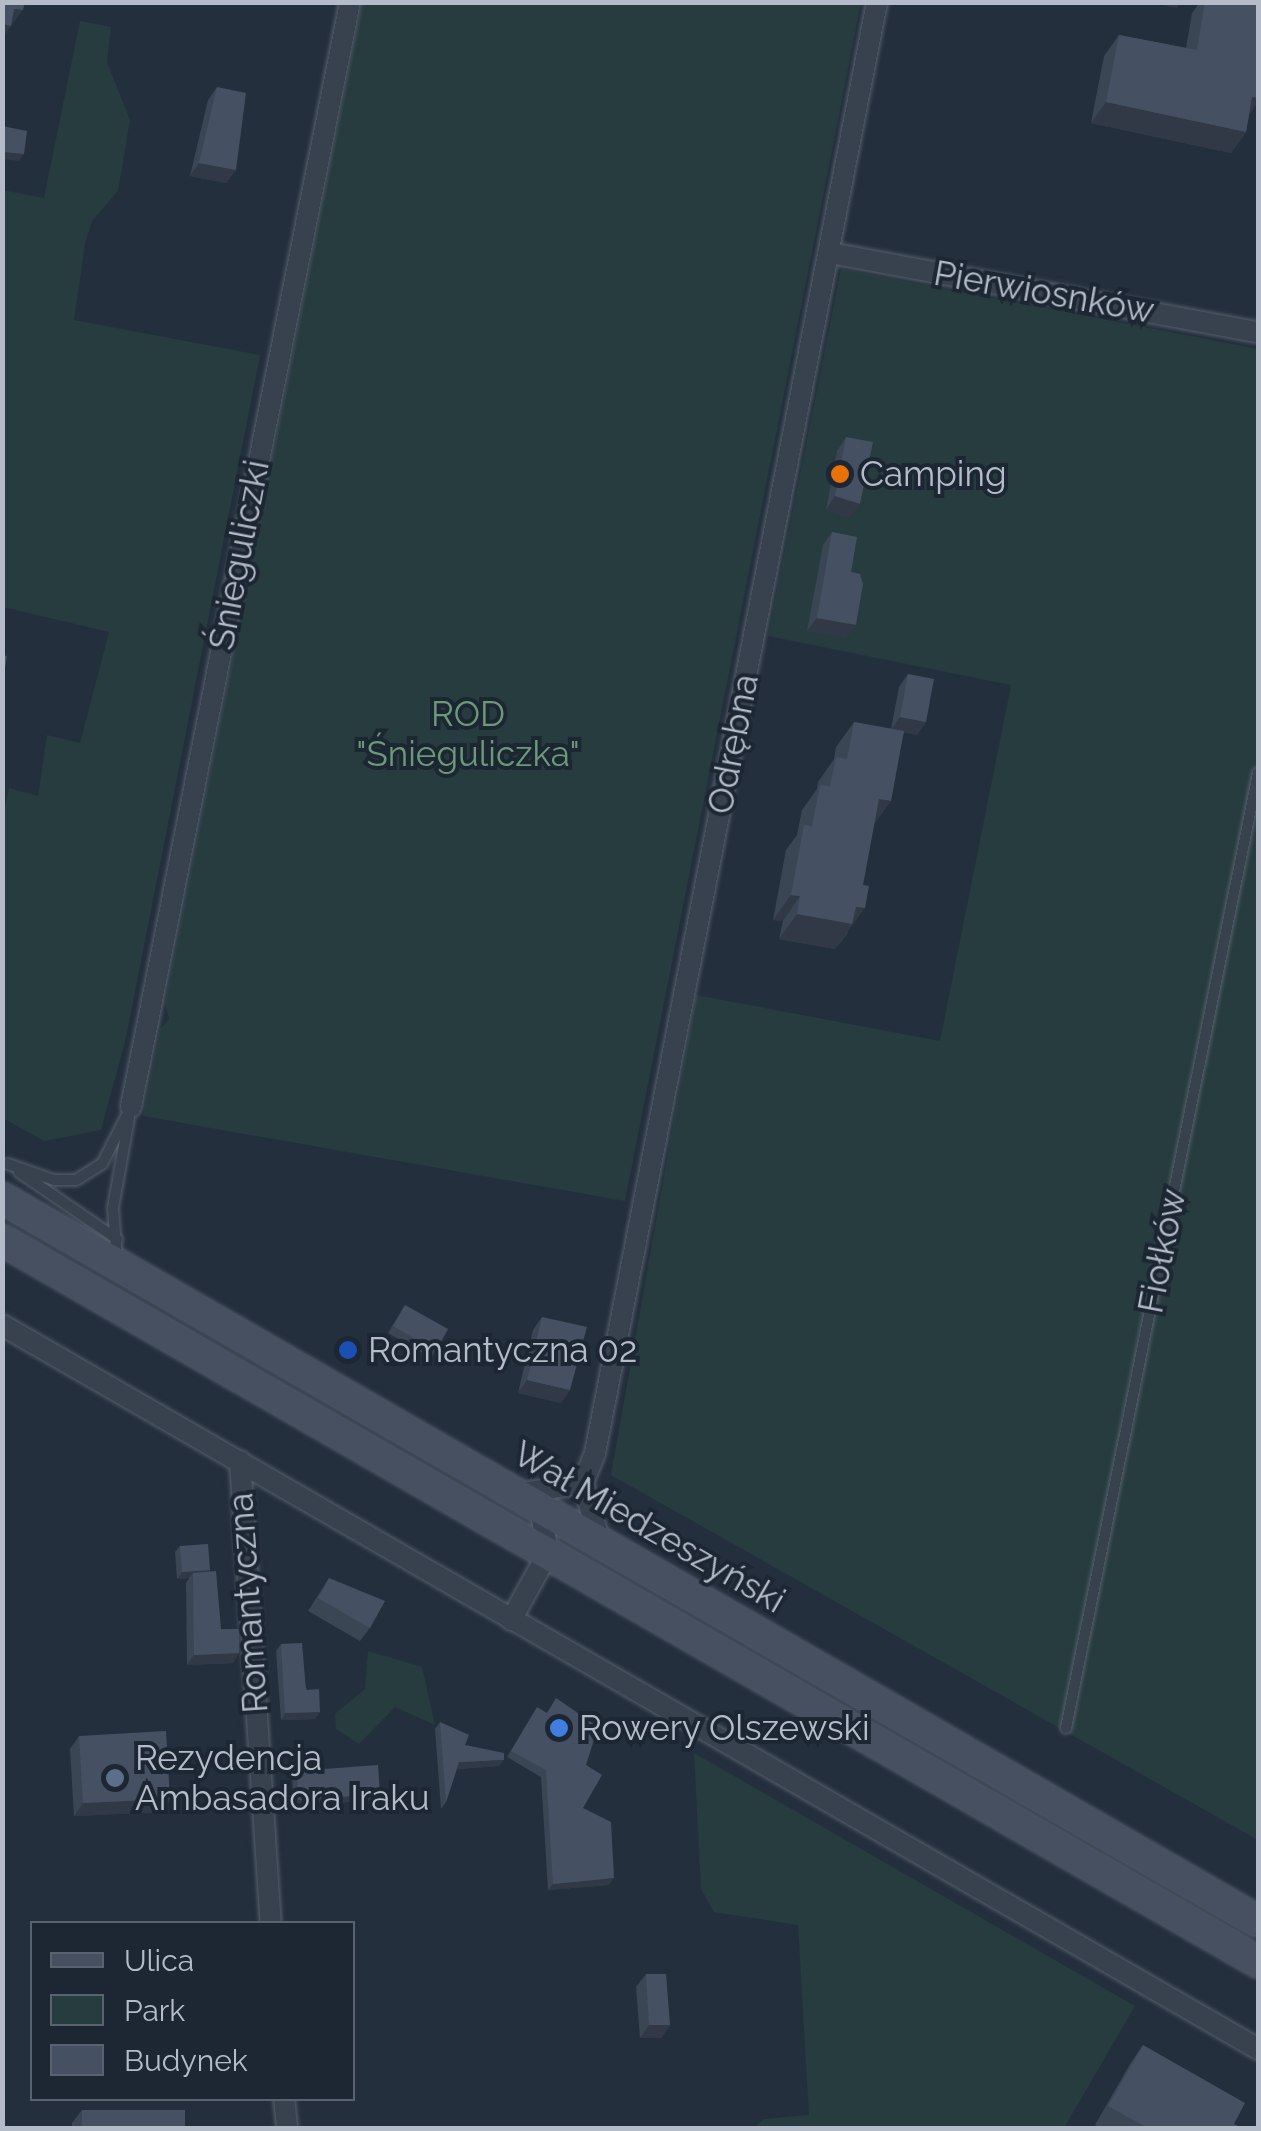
<!DOCTYPE html>
<html>
<head>
<meta charset="utf-8">
<style>
	body { margin:0 }
	#map { position:relative; width:1261px; height:2131px; overflow:hidden; background:#242f3e; font-family:Raleway,sans-serif }
	div>[style] { position:absolute }
	.green>* { inset:0; background:#263c3f }
	.roads { filter:drop-shadow(0 0 2px #565f6c) drop-shadow(0 0 2px #565f6c) }
	.service>* { height:10px; margin:-5px; padding:0 5px; transform-origin:5px; border-radius:5px; background:#38414e }
	.minor>* { height:20px; margin:-10px; padding:0 10px; transform-origin:10px; border-radius:10px; background:#38414e }
	.secondary>* { height:30px; margin:-15px; padding:0 15px; transform-origin:15px; border-radius:15px; background:#465061 }
	.wall>* { inset:0; background:#3b4654 }
	.shaded-wall>* { inset:0; background:#303945 }
	.building>* { inset:0; background:#455162 }
	.dots>* { width:28px; height:28px; translate:-50% -50%; box-sizing:border-box; border:5px solid #1d2633; border-radius:50% }
	span { translate:-50% -50%; white-space:nowrap; text-align:center; line-height:1.15; -webkit-text-stroke:8px #1d2633; paint-order:stroke }
	.street-label { font-size:35px; color:#b4bcc9 }
	.poi-label { font-size:35px; color:#b4bcc9 }
	.left { translate:0 -50%; text-align:left }
	.park-label { font-size:35px; color:#6b9a76 }
	.frame { position:absolute; inset:0; border:5px solid #b4bcc9; pointer-events:none }
	.legend { position:absolute; left:30px; top:1921px; width:325px; height:180px; box-sizing:border-box; background:#1d2633; border:2px solid #59626f; margin:0; padding:12px 18px; list-style:none; font-size:30px; color:#b4bcc9 }
	.legend li { display:flex; align-items:center; gap:20px; height:50px }
	.legend b { width:50px; border:2px solid #59626f }
</style>
</head>
<body>
<div id="map">
	<div class="green">
		<div style="clip-path:polygon(362px 3px,861px 3px,625px 1201px,143px 1116px,160px 1029px,169px 1019px,165px 1003px)"></div>
		<div style="clip-path:polygon(80px 21px,111px 27px,107px 62px,130px 120px,118px 191px,92px 221px,85px 244px,74px 320px,260px 355px,126px 1038px,101px 1130px,44px 1141px,3px 1118px,3px 817px,9px 788px,38px 796px,47px 735px,80px 743px,109px 632px,3px 607px,2px 190px,44px 198px)"></div>
		<div style="clip-path:polygon(841px 269px,1258px 349px,1258px 1840px,611px 1475px,696px 995px,940px 1041px,1011px 685px,768px 636px)"></div>
		<div style="clip-path:polygon(368px 1651px,422px 1667px,435px 1725px,395px 1707px,359px 1744px,336px 1729px,335px 1714px,365px 1689px)"></div>
		<div style="clip-path:polygon(694px 1753px,1135px 2006px,1064px 2128px,754px 2128px,764px 2119px,809px 2115px,798px 1925px,714px 1912px,701px 1889px)"></div>
	</div>
	<div class="roads">
		<div class="service">
			<div style="left:8px;top:1164px;width:49px;rotate:19.2deg"></div>
			<div style="left:54px;top:1180px;width:22px"></div>
			<div style="left:76px;top:1180px;width:31px;rotate:-32deg"></div>
			<div style="left:102px;top:1164px;width:64px;rotate:-63deg"></div>
			<div style="left:19px;top:1172px;width:119px;rotate:34.4deg"></div>
			<div style="left:117px;top:1259px;width:51px;rotate:-94.5deg"></div>
			<div style="left:113px;top:1208px;width:91px;rotate:-79.9deg"></div>
			<div style="left:1066px;top:1728px;width:974px;rotate:-78.63deg"></div>
		</div>
		<div class="minor">
			<div style="left:830px;top:253px;width:435px;rotate:10.5deg"></div>
			<div style="left:131px;top:1107px;width:1126px;rotate:-78.79deg"></div>
			<div style="left:2px;top:1325px;width:1450px;rotate:29.96deg"></div>
			<div style="left:240px;top:1461px;width:464px;rotate:86.2deg"></div>
			<div style="left:516px;top:1494px;width:68px;rotate:-9.3deg"></div>
			<div style="left:600px;top:1542px;width:61px;rotate:-106.1deg"></div>
			<div style="left:583px;top:1483px;width:32px;rotate:-68deg"></div>
			<div style="left:595px;top:1453px;width:1478px;rotate:-79deg"></div>
			<div style="left:511px;top:1620px;width:77px;rotate:-61.1deg"></div>
			<div style="left:548px;top:1553px;width:47px;rotate:-99.9deg"></div>
			<div style="left:284px;top:2098px;width:30px;rotate:84deg"></div>
		</div>
		<div class="secondary">
			<div style="left:2px;top:1198px;width:1449px;rotate:29.93deg"></div>
			<div style="left:2px;top:1240px;width:1449px;rotate:29.89deg"></div>
		</div>
	</div>
	<div class="wall">
		<div style="clip-path:polygon(1200px 2px,1258px 2px,1256px 75px,1246px 132px,1231px 153px,1091px 123px,1104px 56px,1119px 35px,1186px 48px,1192px 13px)"></div>
		<div style="clip-path:polygon(217px 87px,236px 170px,226px 183px,190px 176px,208px 100px)"></div>
		<div style="clip-path:polygon(846px 437px,850px 517px,826px 510px,837px 451px)"></div>
		<div style="clip-path:polygon(832px 532px,851px 572px,847px 638px,807px 631px,823px 545px)"></div>
		<div style="clip-path:polygon(908px 674px,926px 722px,917px 735px,904px 732px,874px 824px,847px 934px,835px 949px,779px 939px,783px 921px,773px 920px,786px 850px,797px 835px,802px 810px,817px 789px,818px 782px,834px 759px,836px 747px,854px 722px,891px 729px,899px 687px)"></div>
		<div style="clip-path:polygon(405px 1305px,436px 1351px,431px 1358px,388px 1333px)"></div>
		<div style="clip-path:polygon(542px 1317px,570px 1390px,561px 1403px,518px 1393px,533px 1330px)"></div>
		<div style="clip-path:polygon(180px 1546px,210px 1570px,221px 1629px,239px 1653px,233px 1663px,187px 1665px,186px 1583px,189px 1578px,177px 1579px,175px 1552px)"></div>
		<div style="clip-path:polygon(329px 1578px,370px 1628px,360px 1641px,308px 1611px)"></div>
		<div style="clip-path:polygon(281px 1644px,320px 1712px,315px 1719px,281px 1720px,276px 1651px)"></div>
		<div style="clip-path:polygon(533px 1714px,586px 1765px,583px 1808px,609px 1885px,548px 1890px,541px 1777px,507px 1757px)"></div>
		<div style="clip-path:polygon(440px 1722px,465px 1745px,499px 1766px,457px 1769px,446px 1802px,441px 1809px,435px 1729px)"></div>
		<div style="clip-path:polygon(79px 1736px,170px 1799px,161px 1812px,74px 1816px,70px 1749px)"></div>
		<div style="clip-path:polygon(297px 1771px,375px 1800px,294px 1806px,292px 1778px)"></div>
		<div style="clip-path:polygon(646px 1974px,670px 2025px,661px 2038px,640px 2038px,636px 1987px)"></div>
		<div style="clip-path:polygon(1143px 2045px,1234px 2124px,1239px 2128px,1101px 2128px,1095px 2125px,1130px 2064px)"></div>
		<div style="clip-path:polygon(82px 2110px,185px 2128px,72px 2128px,72px 2123px)"></div>
	</div>
	<div class="shaded-wall">
		<div style="clip-path:polygon(1150px 2px,1180px 2px,1177px 8px)"></div>
		<div style="clip-path:polygon(14px 9px,23px 10px,2px 38px,2px 24px)"></div>
		<div style="clip-path:polygon(1252px 97px,1258px 98px,1258px 102px,1246px 120px)"></div>
		<div style="clip-path:polygon(1106px 102px,1246px 132px,1231px 153px,1091px 123px)"></div>
		<div style="clip-path:polygon(2px 152px,24px 154px,19px 161px,2px 159px)"></div>
		<div style="clip-path:polygon(199px 163px,236px 170px,226px 183px,190px 176px)"></div>
		<div style="clip-path:polygon(835px 496px,860px 504px,850px 517px,826px 510px)"></div>
		<div style="clip-path:polygon(817px 618px,856px 625px,847px 638px,807px 631px)"></div>
		<div style="clip-path:polygon(900px 717px,926px 722px,917px 735px,891px 730px)"></div>
		<div style="clip-path:polygon(879px 799px,891px 801px,873px 826px)"></div>
		<div style="clip-path:polygon(791px 895px,800px 896px,783px 921px,773px 920px)"></div>
		<div style="clip-path:polygon(856px 907px,865px 908px,835px 949px,779px 939px,797px 914px)"></div>
		<div style="clip-path:polygon(527px 1380px,570px 1390px,561px 1403px,518px 1393px)"></div>
		<div style="clip-path:polygon(210px 1570px,205px 1577px,193px 1573px,189px 1578px,177px 1579px,182px 1572px)"></div>
		<div style="clip-path:polygon(239px 1653px,233px 1663px,187px 1665px,194px 1655px)"></div>
		<div style="clip-path:polygon(320px 1712px,315px 1719px,281px 1720px,285px 1713px)"></div>
		<div style="clip-path:polygon(504px 1760px,499px 1766px,455px 1769px,459px 1762px)"></div>
		<div style="clip-path:polygon(380px 1794px,375px 1800px,294px 1806px,298px 1800px)"></div>
		<div style="clip-path:polygon(170px 1799px,161px 1812px,74px 1816px,83px 1803px)"></div>
		<div style="clip-path:polygon(614px 1878px,609px 1885px,548px 1890px,553px 1884px)"></div>
		<div style="clip-path:polygon(649px 2025px,670px 2025px,661px 2038px,640px 2038px)"></div>
	</div>
	<div class="building">
		<div style="clip-path:polygon(2px 2px,25px 2px,23px 10px,14px 9px,11px 26px,2px 24px)"></div>
		<div style="clip-path:polygon(1205px 2px,1258px 2px,1258px 71px,1256px 75px,1258px 76px,1258px 98px,1252px 97px,1246px 132px,1106px 102px,1119px 35px,1197px 50px)"></div>
		<div style="clip-path:polygon(217px 87px,246px 93px,236px 170px,199px 163px)"></div>
		<div style="clip-path:polygon(2px 126px,27px 131px,24px 154px,2px 152px)"></div>
		<div style="clip-path:polygon(846px 437px,873px 442px,860px 504px,835px 496px)"></div>
		<div style="clip-path:polygon(832px 532px,857px 537px,851px 572px,860px 574px,863px 584px,856px 625px,817px 618px)"></div>
		<div style="clip-path:polygon(2px 655px,7px 656px,3px 680px,2px 680px)"></div>
		<div style="clip-path:polygon(908px 674px,934px 679px,926px 722px,900px 717px)"></div>
		<div style="clip-path:polygon(854px 722px,904px 731px,891px 801px,879px 799px,863px 885px,869px 886px,865px 908px,856px 907px,852px 924px,797px 914px,800px 896px,791px 895px,804px 825px,812px 826px,820px 785px,830px 786px,836px 757px,847px 759px)"></div>
		<div style="clip-path:polygon(405px 1305px,448px 1329px,436px 1351px,393px 1326px)"></div>
		<div style="clip-path:polygon(542px 1317px,587px 1327px,570px 1390px,527px 1380px)"></div>
		<div style="clip-path:polygon(208px 1544px,210px 1570px,182px 1572px,180px 1546px)"></div>
		<div style="clip-path:polygon(216px 1571px,221px 1629px,239px 1629px,239px 1653px,194px 1655px,193px 1573px)"></div>
		<div style="clip-path:polygon(329px 1578px,385px 1601px,370px 1628px,318px 1598px)"></div>
		<div style="clip-path:polygon(302px 1643px,306px 1690px,319px 1689px,320px 1712px,285px 1713px,281px 1644px)"></div>
		<div style="clip-path:polygon(556px 1698px,598px 1727px,586px 1765px,602px 1775px,583px 1808px,611px 1822px,614px 1878px,553px 1884px,546px 1770px,511px 1751px,537px 1707px,547px 1713px)"></div>
		<div style="clip-path:polygon(440px 1722px,469px 1735px,465px 1745px,504px 1753px,504px 1760px,459px 1762px,446px 1802px)"></div>
		<div style="clip-path:polygon(166px 1731px,170px 1799px,83px 1803px,79px 1736px)"></div>
		<div style="clip-path:polygon(378px 1765px,380px 1794px,298px 1800px,297px 1771px)"></div>
		<div style="clip-path:polygon(646px 1974px,666px 1974px,670px 2025px,649px 2025px)"></div>
		<div style="clip-path:polygon(1143px 2045px,1245px 2103px,1234px 2124px,1240px 2127px,1239px 2128px,1148px 2128px,1108px 2106px)"></div>
		<div style="clip-path:polygon(82px 2110px,185px 2110px,185px 2128px,82px 2128px)"></div>
	</div>
	<div class="dots">
		<div style="left:840px;top:474px;background:#e8710a"></div>
		<div style="left:348px;top:1350px;background:#1a4fb4"></div>
		<div style="left:559px;top:1728px;background:#3f7fe0"></div>
		<div style="left:115px;top:1778px;background:#5c6f8a"></div>
	</div>
	<div class="street-label">
		<span style="left:1044px;top:292px;rotate:10deg">Pierwiosnków</span>
		<span style="left:239px;top:555px;rotate:-79deg">Śnieguliczki</span>
		<span style="left:733px;top:744px;rotate:-79deg">Odrębna</span>
		<span style="left:1162px;top:1251px;rotate:-79deg">Fiołków</span>
		<span style="left:649px;top:1527px;rotate:30deg">Wał Miedzeszyński</span>
		<span style="left:248px;top:1603px;rotate:-94deg">Romantyczna</span>
	</div>
	<div class="poi-label">
		<span class="left" style="left:860px;top:474px">Camping</span>
		<span class="left" style="left:368px;top:1350px">Romantyczna 02</span>
		<span class="left" style="left:579px;top:1728px">Rowery Olszewski</span>
		<span class="left" style="left:135px;top:1778px">Rezydencja<br>Ambasadora Iraku</span>
	</div>
	<div class="park-label">
		<span style="left:468px;top:734px">ROD<br>"Śnieguliczka"</span>
	</div>
	<div class="frame"></div>
	<ul class="legend">
	<li><b style="height:12px;background:#465061"></b>Ulica</li>
	<li><b style="height:28px;background:#263c3f"></b>Park</li>
	<li><b style="height:28px;background:#455162"></b>Budynek</li>
	</ul>
</div>
</body>
</html>
